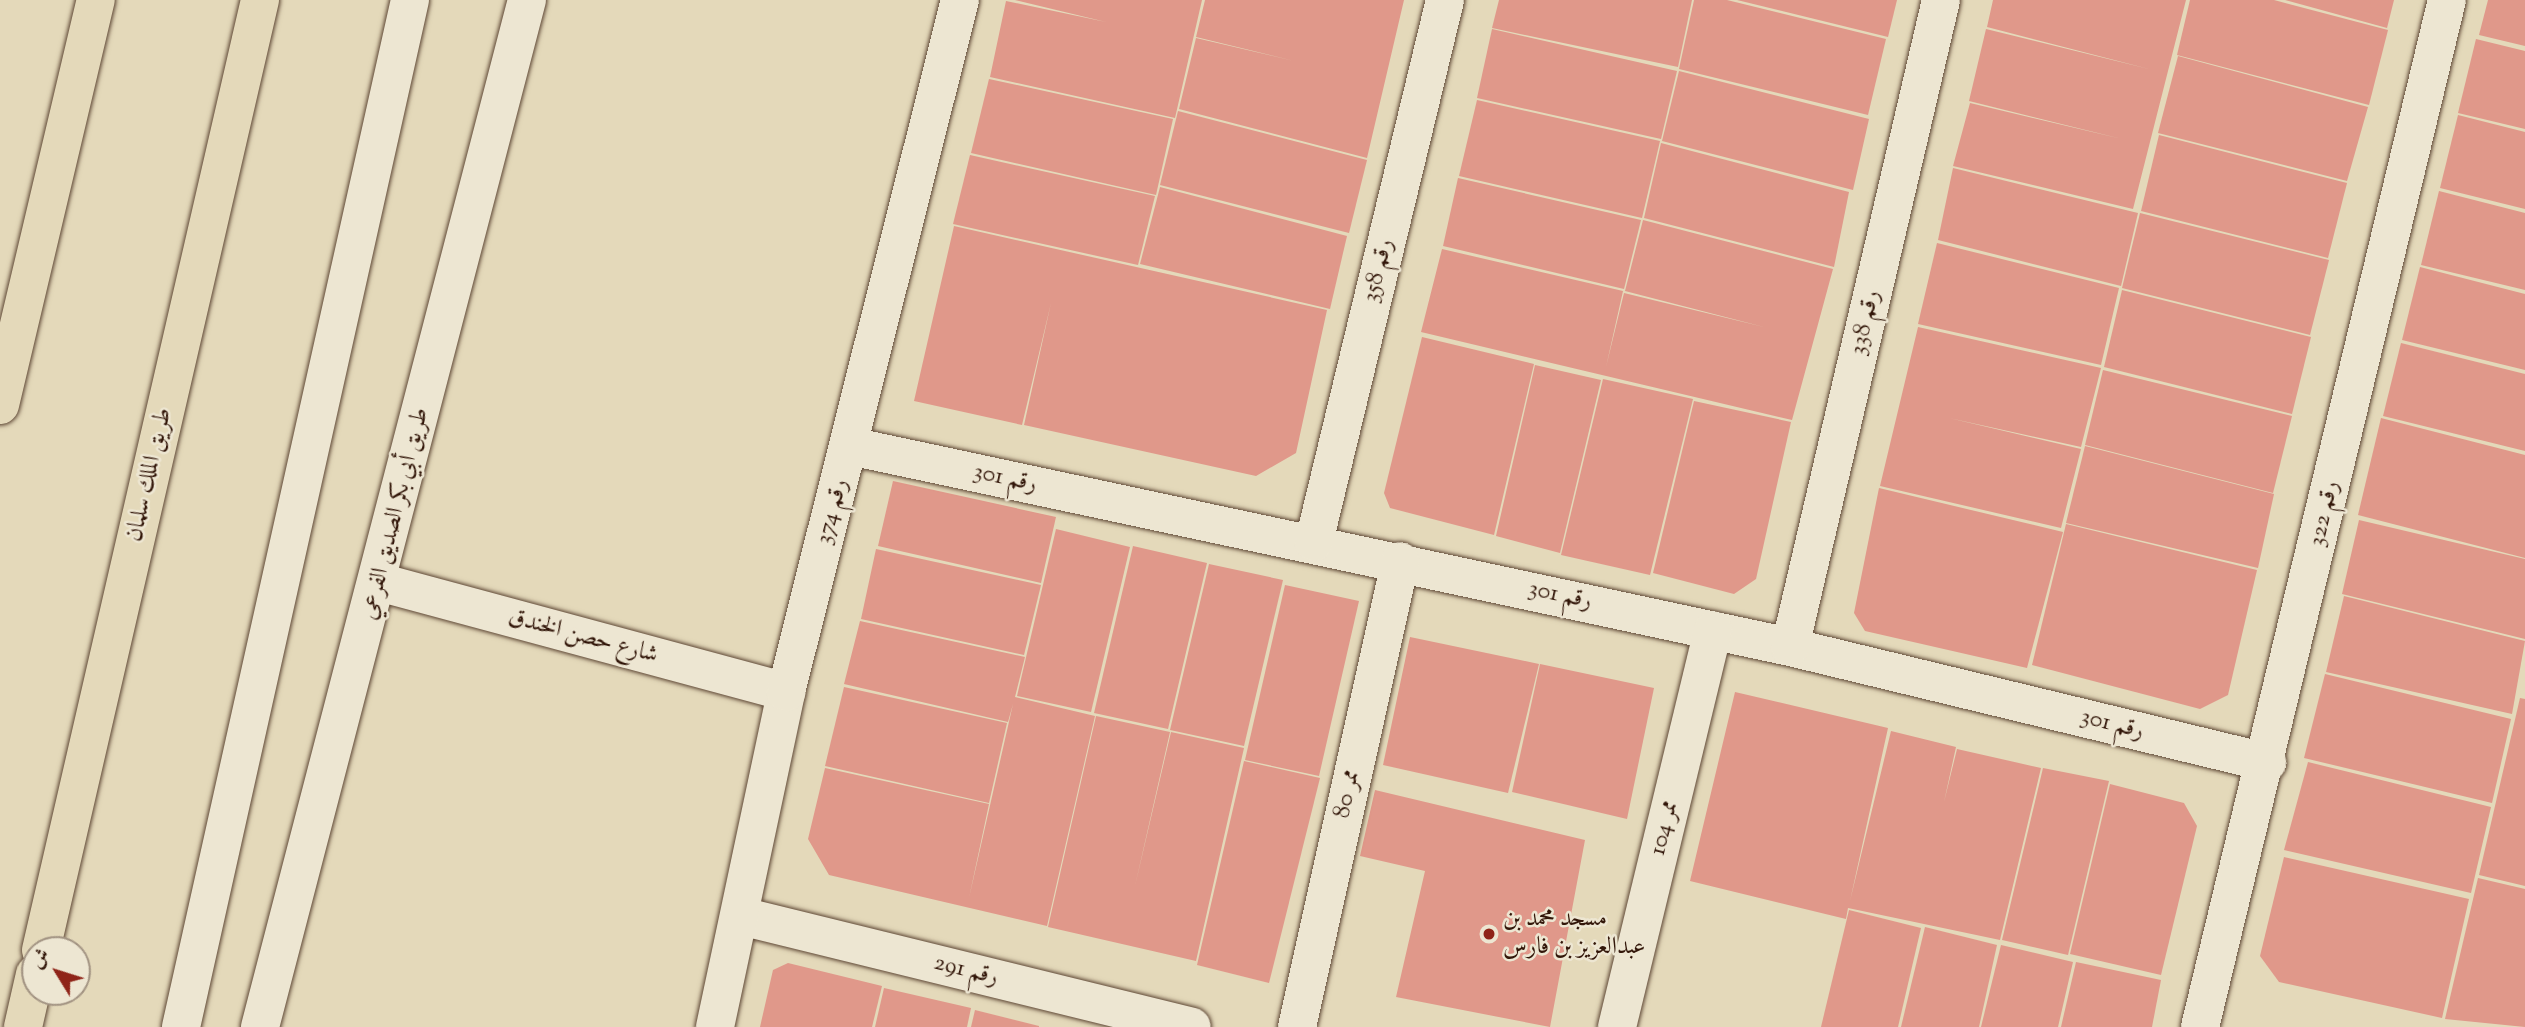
<!DOCTYPE html>
<html>
<head>
<meta charset="utf-8">
<style>
	body { margin:0 }
	#map { position:relative; width:2525px; height:1027px; overflow:hidden; background:#e4d9ba; font-family:"Sorts Mill Goudy",Amiri,serif }
	div>[style] { position:absolute }
	.building>* { inset:0; background:#e0988a }
	.roads { filter:drop-shadow(0 0 2px #5e4735) drop-shadow(0 0 2px #5e4735) }
	.minor>* { height:38px; margin:-19px; padding:0 19px; transform-origin:19px; border-radius:19px; background:#ede6d2 }
	.secondary>* { height:38px; margin:-19px; padding:0 19px; transform-origin:19px; border-radius:19px; background:#ede6d2 }
	.trunk>* { height:38px; margin:-19px; padding:0 19px; transform-origin:19px; border-radius:19px; background:#e4d9ba }
	.dots>* { width:19px; height:19px; translate:-50% -50%; box-sizing:border-box; border:4px solid #ede6d2; border-radius:50% }
	span { translate:-50% -50%; white-space:nowrap; text-align:center; line-height:1.15; -webkit-text-stroke:5px #ede6d2; paint-order:stroke }
	.street-label { font-size:24px; color:#321609 }
	.poi-label { font-size:24px; color:#321609 }
	.left { translate:0 -50%; text-align:left }
	.north { position:absolute; left:21px; top:936px; width:70px; height:70px; box-sizing:border-box; background:#ede6d2; border:2px solid #a29382; border-radius:50%; rotate:308deg; font-size:19px; font-weight:700; line-height:28px; text-align:center; color:#321609 }
	.north::after { content:''; display:block; margin:auto; width:24px; height:32px; background:#8f2418; clip-path:polygon(50% 0,100% 100%,50% 72%,0 100%) }
</style>
</head>
<body>
<div id="map">
	<div class="building">
		<div style="clip-path:polygon(1015px 0,1202px 0,1175px 118px,990px 77px,1006px 1px,1106px 22px)"></div>
		<div style="clip-path:polygon(1205px 0,1404px 0,1367px 158px,1179px 109px,1196px 38px,1294px 61px,1196px 37px)"></div>
		<div style="clip-path:polygon(1499px 0,1692px 0,1678px 67px,1492px 28px)"></div>
		<div style="clip-path:polygon(1694px 0,1727px 0,1886px 39px,1868px 115px,1679px 69px)"></div>
		<div style="clip-path:polygon(1737px 0,1897px 0,1888px 37px)"></div>
		<div style="clip-path:polygon(1993px 0,2186px 0,2133px 209px,1953px 166px,1970px 103px,2122px 139px,1969px 101px,1986px 29px,2149px 69px,1987px 27px)"></div>
		<div style="clip-path:polygon(2190px 0,2274px 0,2388px 30px,2369px 105px,2177px 55px)"></div>
		<div style="clip-path:polygon(2285px 0,2394px 0,2387px 28px)"></div>
		<div style="clip-path:polygon(2488px 0,2525px 0,2525px 46px,2479px 35px)"></div>
		<div style="clip-path:polygon(1492px 29px,1677px 71px,1661px 139px,1477px 98px)"></div>
		<div style="clip-path:polygon(2476px 39px,2525px 51px,2525px 129px,2458px 113px)"></div>
		<div style="clip-path:polygon(2178px 56px,2368px 107px,2347px 181px,2158px 133px)"></div>
		<div style="clip-path:polygon(1679px 71px,1869px 119px,1853px 190px,1662px 141px)"></div>
		<div style="clip-path:polygon(989px 79px,1173px 119px,1156px 195px,971px 153px)"></div>
		<div style="clip-path:polygon(1477px 100px,1660px 141px,1642px 218px,1459px 176px)"></div>
		<div style="clip-path:polygon(1178px 111px,1367px 160px,1349px 233px,1160px 185px)"></div>
		<div style="clip-path:polygon(2458px 115px,2525px 132px,2525px 209px,2440px 188px)"></div>
		<div style="clip-path:polygon(2159px 135px,2347px 183px,2328px 258px,2141px 211px)"></div>
		<div style="clip-path:polygon(1661px 143px,1849px 192px,1834px 267px,1644px 218px)"></div>
		<div style="clip-path:polygon(970px 155px,1155px 196px,1138px 265px,953px 224px)"></div>
		<div style="clip-path:polygon(1953px 168px,2138px 213px,2121px 286px,1938px 240px)"></div>
		<div style="clip-path:polygon(1458px 178px,1641px 220px,1624px 289px,1443px 246px)"></div>
		<div style="clip-path:polygon(1160px 187px,1347px 236px,1330px 309px,1140px 264px)"></div>
		<div style="clip-path:polygon(2439px 191px,2525px 213px,2525px 290px,2421px 265px)"></div>
		<div style="clip-path:polygon(2140px 213px,2329px 260px,2310px 335px,2122px 288px)"></div>
		<div style="clip-path:polygon(1643px 220px,1833px 269px,1792px 420px,1421px 332px,1442px 249px,1623px 291px,1606px 367px,1624px 293px,1764px 327px,1625px 291px)"></div>
		<div style="clip-path:polygon(954px 226px,1327px 310px,1296px 453px,1256px 476px,1024px 425px,1051px 303px,1022px 425px,914px 401px)"></div>
		<div style="clip-path:polygon(1937px 243px,2119px 288px,2101px 365px,1918px 324px)"></div>
		<div style="clip-path:polygon(2420px 267px,2525px 294px,2525px 370px,2402px 340px)"></div>
		<div style="clip-path:polygon(2122px 290px,2311px 337px,2292px 414px,2104px 367px)"></div>
		<div style="clip-path:polygon(1918px 327px,2101px 368px,2081px 447px,1949px 418px,2081px 449px,2061px 528px,1880px 486px)"></div>
		<div style="clip-path:polygon(1422px 337px,1534px 364px,1494px 535px,1390px 508px,1384px 493px)"></div>
		<div style="clip-path:polygon(2401px 343px,2525px 374px,2525px 451px,2383px 416px)"></div>
		<div style="clip-path:polygon(1535px 365px,1601px 380px,1560px 553px,1496px 536px)"></div>
		<div style="clip-path:polygon(2103px 370px,2292px 416px,2273px 493px,2085px 445px)"></div>
		<div style="clip-path:polygon(1603px 379px,1693px 399px,1650px 575px,1561px 555px)"></div>
		<div style="clip-path:polygon(1694px 401px,1791px 422px,1756px 579px,1734px 594px,1653px 573px)"></div>
		<div style="clip-path:polygon(2381px 418px,2525px 455px,2525px 558px,2358px 515px)"></div>
		<div style="clip-path:polygon(2085px 446px,2274px 494px,2258px 568px,2066px 523px)"></div>
		<div style="clip-path:polygon(893px 481px,1056px 517px,1041px 583px,878px 546px)"></div>
		<div style="clip-path:polygon(1879px 488px,2063px 532px,2027px 668px,1865px 631px,1854px 613px)"></div>
		<div style="clip-path:polygon(2359px 520px,2525px 559px,2525px 639px,2342px 594px)"></div>
		<div style="clip-path:polygon(2066px 524px,2257px 570px,2228px 695px,2200px 709px,2032px 665px)"></div>
		<div style="clip-path:polygon(1056px 529px,1130px 547px,1091px 712px,1017px 696px)"></div>
		<div style="clip-path:polygon(1133px 546px,1207px 563px,1168px 729px,1094px 713px)"></div>
		<div style="clip-path:polygon(876px 549px,1041px 585px,1024px 655px,861px 619px)"></div>
		<div style="clip-path:polygon(1209px 564px,1283px 580px,1244px 746px,1170px 730px)"></div>
		<div style="clip-path:polygon(1285px 585px,1359px 601px,1319px 776px,1245px 760px)"></div>
		<div style="clip-path:polygon(2344px 596px,2525px 641px,2512px 714px,2326px 672px)"></div>
		<div style="clip-path:polygon(860px 621px,1025px 657px,1015px 697px,1095px 716px,1047px 926px,829px 875px,808px 839px,825px 768px,989px 804px,969px 898px,1013px 704px,1008px 722px,844px 684px)"></div>
		<div style="clip-path:polygon(1410px 637px,1539px 664px,1508px 793px,1383px 765px)"></div>
		<div style="clip-path:polygon(1540px 664px,1654px 688px,1627px 819px,1512px 792px)"></div>
		<div style="clip-path:polygon(2325px 674px,2511px 719px,2492px 803px,2304px 758px)"></div>
		<div style="clip-path:polygon(844px 687px,1007px 723px,989px 803px,825px 766px)"></div>
		<div style="clip-path:polygon(1735px 692px,1888px 728px,1850px 901px,1891px 731px,1956px 747px,1944px 802px,1957px 749px,2041px 768px,2000px 940px,1848px 908px,1846px 919px,1690px 881px)"></div>
		<div style="clip-path:polygon(2520px 698px,2525px 699px,2525px 886px,2479px 875px)"></div>
		<div style="clip-path:polygon(1096px 716px,1170px 732px,1135px 886px,1171px 732px,1244px 748px,1196px 961px,1048px 927px)"></div>
		<div style="clip-path:polygon(1244px 761px,1320px 778px,1269px 983px,1197px 965px)"></div>
		<div style="clip-path:polygon(2308px 762px,2491px 807px,2471px 893px,2284px 850px)"></div>
		<div style="clip-path:polygon(2043px 768px,2109px 781px,2068px 955px,2002px 940px)"></div>
		<div style="clip-path:polygon(2110px 784px,2184px 803px,2197px 826px,2161px 975px,2070px 954px)"></div>
		<div style="clip-path:polygon(1375px 790px,1585px 840px,1550px 1027px,1396px 997px,1425px 871px,1360px 856px)"></div>
		<div style="clip-path:polygon(2284px 857px,2469px 899px,2442px 1018px,2279px 982px,2260px 956px)"></div>
		<div style="clip-path:polygon(2478px 878px,2525px 889px,2525px 1027px,2445px 1019px)"></div>
		<div style="clip-path:polygon(1849px 910px,1921px 928px,1898px 1027px,1821px 1027px)"></div>
		<div style="clip-path:polygon(1925px 927px,1997px 945px,1979px 1027px,1901px 1027px)"></div>
		<div style="clip-path:polygon(2001px 945px,2073px 962px,2058px 1027px,1981px 1027px)"></div>
		<div style="clip-path:polygon(2076px 962px,2161px 980px,2152px 1027px,2061px 1027px)"></div>
		<div style="clip-path:polygon(788px 963px,882px 986px,872px 1027px,760px 1027px,773px 970px)"></div>
		<div style="clip-path:polygon(884px 988px,971px 1008px,967px 1027px,875px 1027px)"></div>
		<div style="clip-path:polygon(975px 1010px,1039px 1026px,1039px 1027px,971px 1027px)"></div>
	</div>
	<div class="roads">
		<div class="minor">
			<div style="left:850px;top:446px;width:961px;rotate:12.07deg"></div>
			<div style="left:1790px;top:647px;width:491px;rotate:13.6deg"></div>
			<div style="left:1314px;top:542px;width:558px;rotate:-76.41deg"></div>
			<div style="left:379px;top:582px;width:422px;rotate:15.1deg"></div>
			<div style="left:1790px;top:647px;width:664px;rotate:-76.86deg"></div>
			<div style="left:741px;top:916px;width:464px;rotate:13.8deg"></div>
			<div style="left:715px;top:1027px;width:342px;rotate:-78deg"></div>
			<div style="left:786px;top:692px;width:714px;rotate:-75.89deg"></div>
			<div style="left:1297px;top:1027px;width:477px;rotate:-77.5deg"></div>
			<div style="left:1617px;top:1027px;width:408px;rotate:-76.4deg"></div>
			<div style="left:2200px;top:1027px;width:1056px;rotate:-76.48deg"></div>
		</div>
		<div class="secondary">
			<div style="left:181px;top:1027px;width:1052px;rotate:-77.43deg"></div>
			<div style="left:260px;top:1027px;width:1061px;rotate:-75.43deg"></div>
		</div>
		<div class="trunk">
			<div style="left:0;top:405px;width:416px;rotate:-76.7deg"></div>
			<div style="left:41px;top:950px;width:975px;rotate:-77.02deg"></div>
			<div style="left:23px;top:1027px;width:54px;rotate:-77.2deg"></div>
		</div>
	</div>
	<div class="dots">
		<div style="left:1489px;top:934px;background:#8f2418"></div>
	</div>
	<div class="street-label">
		<span style="left:1379px;top:271px;rotate:-76deg">رقم 358</span>
		<span style="left:1866px;top:323px;rotate:-77deg">رقم 338</span>
		<span style="left:150px;top:475px;rotate:-77deg">طريق الملك سلمان</span>
		<span style="left:1005px;top:479px;rotate:12deg">رقم 301</span>
		<span style="left:833px;top:512px;rotate:-75deg">رقم 374</span>
		<span style="left:396px;top:514px;rotate:-76deg">طريق أبي بكر الصديق الفرعي</span>
		<span style="left:2325px;top:514px;rotate:-77deg">رقم 322</span>
		<span style="left:1560px;top:596px;rotate:12deg">رقم 301</span>
		<span style="left:583px;top:637px;rotate:15deg">شارع حصن الخندق</span>
		<span style="left:2112px;top:725px;rotate:14deg">رقم 301</span>
		<span style="left:1348px;top:794px;rotate:-78deg">ممر 80</span>
		<span style="left:1665px;top:828px;rotate:-76deg">ممر 104</span>
		<span style="left:966px;top:971px;rotate:14deg">رقم 291</span>
	</div>
	<div class="poi-label">
		<span class="left" style="left:1503px;top:934px">مسجد محمد بن<br>عبدالعزيز بن فارس</span>
	</div>
	<div class="north">ش</div>
</div>
</body>
</html>
